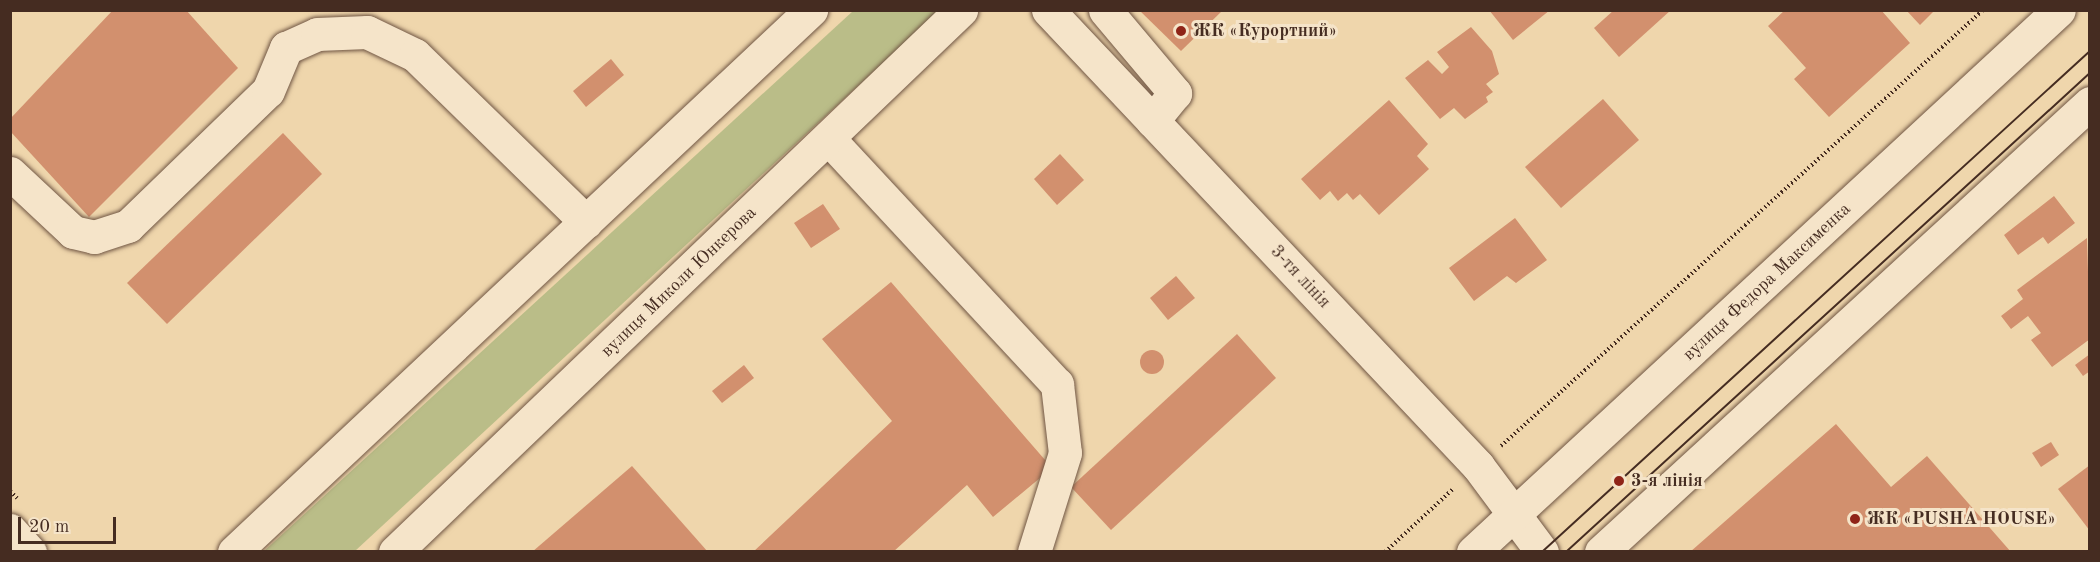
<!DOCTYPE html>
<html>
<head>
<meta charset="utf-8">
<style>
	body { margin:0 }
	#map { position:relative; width:2100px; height:562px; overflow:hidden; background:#efd6ac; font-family:"Old Standard TT",serif }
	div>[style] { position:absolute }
	.green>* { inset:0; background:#babd88 }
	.building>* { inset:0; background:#d2906e }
	.round { border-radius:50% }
	.path>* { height:4px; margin-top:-2px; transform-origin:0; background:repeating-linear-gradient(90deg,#452c21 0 1.5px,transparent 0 4.5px) }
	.roads { filter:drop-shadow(0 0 2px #705644) drop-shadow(0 0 2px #705644) }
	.minor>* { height:33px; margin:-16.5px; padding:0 16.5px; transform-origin:16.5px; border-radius:16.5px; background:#f5e4c9 }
	.tram>* { height:1.5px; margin:-0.75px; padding:0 0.75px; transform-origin:0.75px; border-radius:0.75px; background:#452c21 }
	.dots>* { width:16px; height:16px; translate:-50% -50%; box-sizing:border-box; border:3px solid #f5e4c9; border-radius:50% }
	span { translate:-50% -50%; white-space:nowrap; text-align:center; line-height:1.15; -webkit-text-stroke:6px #f5e4c9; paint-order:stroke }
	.poi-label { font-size:18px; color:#452c21; font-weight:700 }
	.left { translate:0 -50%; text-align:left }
	.street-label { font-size:18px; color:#452c21 }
	.frame { position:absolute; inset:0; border:12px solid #452c21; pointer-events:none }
	.scale { position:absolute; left:18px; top:517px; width:98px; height:27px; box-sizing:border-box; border:3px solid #452c21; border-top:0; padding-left:8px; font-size:18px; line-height:21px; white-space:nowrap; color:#452c21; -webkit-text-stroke:4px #f5e4c9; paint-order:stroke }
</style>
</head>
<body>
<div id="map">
	<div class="green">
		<div style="clip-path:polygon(853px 11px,939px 11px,355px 551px,263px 552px)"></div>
	</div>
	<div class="building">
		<div style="clip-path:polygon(113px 10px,186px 10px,238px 68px,89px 217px,10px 131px,10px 119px)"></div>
		<div style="clip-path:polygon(1139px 10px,1223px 10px,1181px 51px)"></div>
		<div style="clip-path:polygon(1489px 10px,1550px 10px,1513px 40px)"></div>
		<div style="clip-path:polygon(1614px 10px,1671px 10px,1619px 57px,1594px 28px)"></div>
		<div style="clip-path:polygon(1785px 10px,1881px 10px,1910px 43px,1829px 117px,1794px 79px,1806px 68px,1768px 26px)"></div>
		<div style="clip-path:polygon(1906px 10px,1935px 10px,1920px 25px)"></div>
		<div style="clip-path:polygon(1471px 27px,1492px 51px,1499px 74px,1486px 84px,1493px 92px,1486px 97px,1488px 102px,1465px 119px,1454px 108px,1440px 119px,1405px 78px,1428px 60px,1442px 74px,1449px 67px,1437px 52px)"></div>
		<div style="clip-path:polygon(611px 59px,624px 75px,586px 107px,573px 91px)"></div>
		<div style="clip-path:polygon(1603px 99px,1639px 140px,1561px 208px,1525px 167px)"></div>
		<div style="clip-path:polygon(1389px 100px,1428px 144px,1417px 156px,1429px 169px,1379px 215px,1360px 194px,1353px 200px,1347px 193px,1338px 201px,1330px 191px,1320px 200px,1301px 179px)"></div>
		<div style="clip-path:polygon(283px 133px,322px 174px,167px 324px,127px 283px)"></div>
		<div style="clip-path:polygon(1060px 154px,1084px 180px,1057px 205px,1034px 179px)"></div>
		<div style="clip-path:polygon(2054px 196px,2075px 223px,2048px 244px,2043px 237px,2018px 255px,2004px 235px)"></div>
		<div style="clip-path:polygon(823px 204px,840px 229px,811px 248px,794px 223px)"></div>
		<div style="clip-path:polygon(1515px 218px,1547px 260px,1516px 283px,1507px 276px,1474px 301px,1449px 268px)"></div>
		<div style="clip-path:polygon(2087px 238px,2090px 339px,2052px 367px,2031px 340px,2041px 333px,2028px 316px,2011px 329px,2001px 316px,2023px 299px,2017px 290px)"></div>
		<div style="clip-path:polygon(1176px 276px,1195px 298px,1168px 320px,1150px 298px)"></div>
		<div style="clip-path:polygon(891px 282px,1052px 468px,993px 517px,967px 485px,893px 552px,753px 552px,892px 421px,822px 339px)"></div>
		<div style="clip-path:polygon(1237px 334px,1276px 378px,1111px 530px,1071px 487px)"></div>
		<div class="round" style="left:1140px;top:350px;width:24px;height:24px"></div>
		<div style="clip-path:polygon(2090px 354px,2090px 371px,2083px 376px,2075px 365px)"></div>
		<div style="clip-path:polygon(744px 365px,754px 378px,722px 403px,712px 391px)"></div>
		<div style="clip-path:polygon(1836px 424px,1891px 487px,1927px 456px,2011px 552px,1690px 552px)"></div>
		<div style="clip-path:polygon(2051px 442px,2059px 455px,2041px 467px,2032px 453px)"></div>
		<div style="clip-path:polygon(2090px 465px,2090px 531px,2058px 489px)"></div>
		<div style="clip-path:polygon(632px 466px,708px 552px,532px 552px)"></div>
	</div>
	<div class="path">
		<div style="left:1501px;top:446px;width:650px;rotate:-42.13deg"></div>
		<div style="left:10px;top:491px;width:10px;rotate:45deg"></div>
		<div style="left:1385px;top:552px;width:93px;rotate:-42.8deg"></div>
	</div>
	<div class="roads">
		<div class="minor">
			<div style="left:1048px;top:10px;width:627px;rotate:46.68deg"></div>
			<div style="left:1478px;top:466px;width:107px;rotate:53.3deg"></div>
			<div style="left:1105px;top:10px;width:109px;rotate:49.9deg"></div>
			<div style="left:1175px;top:93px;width:36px;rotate:129deg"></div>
			<div style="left:829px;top:139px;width:335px;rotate:47.1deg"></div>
			<div style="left:1057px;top:384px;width:69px;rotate:83.4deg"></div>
			<div style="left:1065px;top:453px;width:104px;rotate:107.4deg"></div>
			<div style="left:10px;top:173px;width:86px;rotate:43.1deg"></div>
			<div style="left:73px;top:232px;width:22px;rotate:13deg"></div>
			<div style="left:94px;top:237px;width:36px;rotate:-18deg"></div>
			<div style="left:128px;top:226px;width:194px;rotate:-44deg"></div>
			<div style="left:268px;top:91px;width:47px;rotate:-67.3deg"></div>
			<div style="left:286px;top:48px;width:34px;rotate:-24deg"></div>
			<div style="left:317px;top:34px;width:50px;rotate:-2.3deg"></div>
			<div style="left:367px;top:32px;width:53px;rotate:25.6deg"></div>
			<div style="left:415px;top:55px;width:239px;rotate:44.3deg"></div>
			<div style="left:10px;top:530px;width:30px;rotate:48deg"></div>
			<div style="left:234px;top:552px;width:792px;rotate:-43.21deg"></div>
			<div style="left:395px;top:552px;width:784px;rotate:-43.76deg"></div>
			<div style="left:1473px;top:552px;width:798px;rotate:-42.77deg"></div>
			<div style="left:1601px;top:552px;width:664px;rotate:-42.56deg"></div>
		</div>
	</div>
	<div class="tram">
		<div style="left:1542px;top:552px;width:742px;rotate:-42.43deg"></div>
		<div style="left:1566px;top:552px;width:710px;rotate:-42.43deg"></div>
	</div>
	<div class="dots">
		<div style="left:1181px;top:31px;background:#8f2418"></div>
		<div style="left:1619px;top:481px;background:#8f2418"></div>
		<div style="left:1855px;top:519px;background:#8f2418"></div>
	</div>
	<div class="poi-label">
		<span class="left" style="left:1193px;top:31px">ЖК «Курортний»</span>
		<span class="left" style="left:1631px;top:481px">3-я лінія</span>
		<span class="left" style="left:1867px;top:519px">ЖК «PUSHA HOUSE»</span>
	</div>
	<div class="street-label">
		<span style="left:1300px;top:277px;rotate:47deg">3-тя лінія</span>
		<span style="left:679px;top:282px;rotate:-44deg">вулиця Миколи Юнкерова</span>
		<span style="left:1767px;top:282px;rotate:-43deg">вулиця Федора Максименка</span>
	</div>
	<div class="frame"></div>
	<div class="scale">20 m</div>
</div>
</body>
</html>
